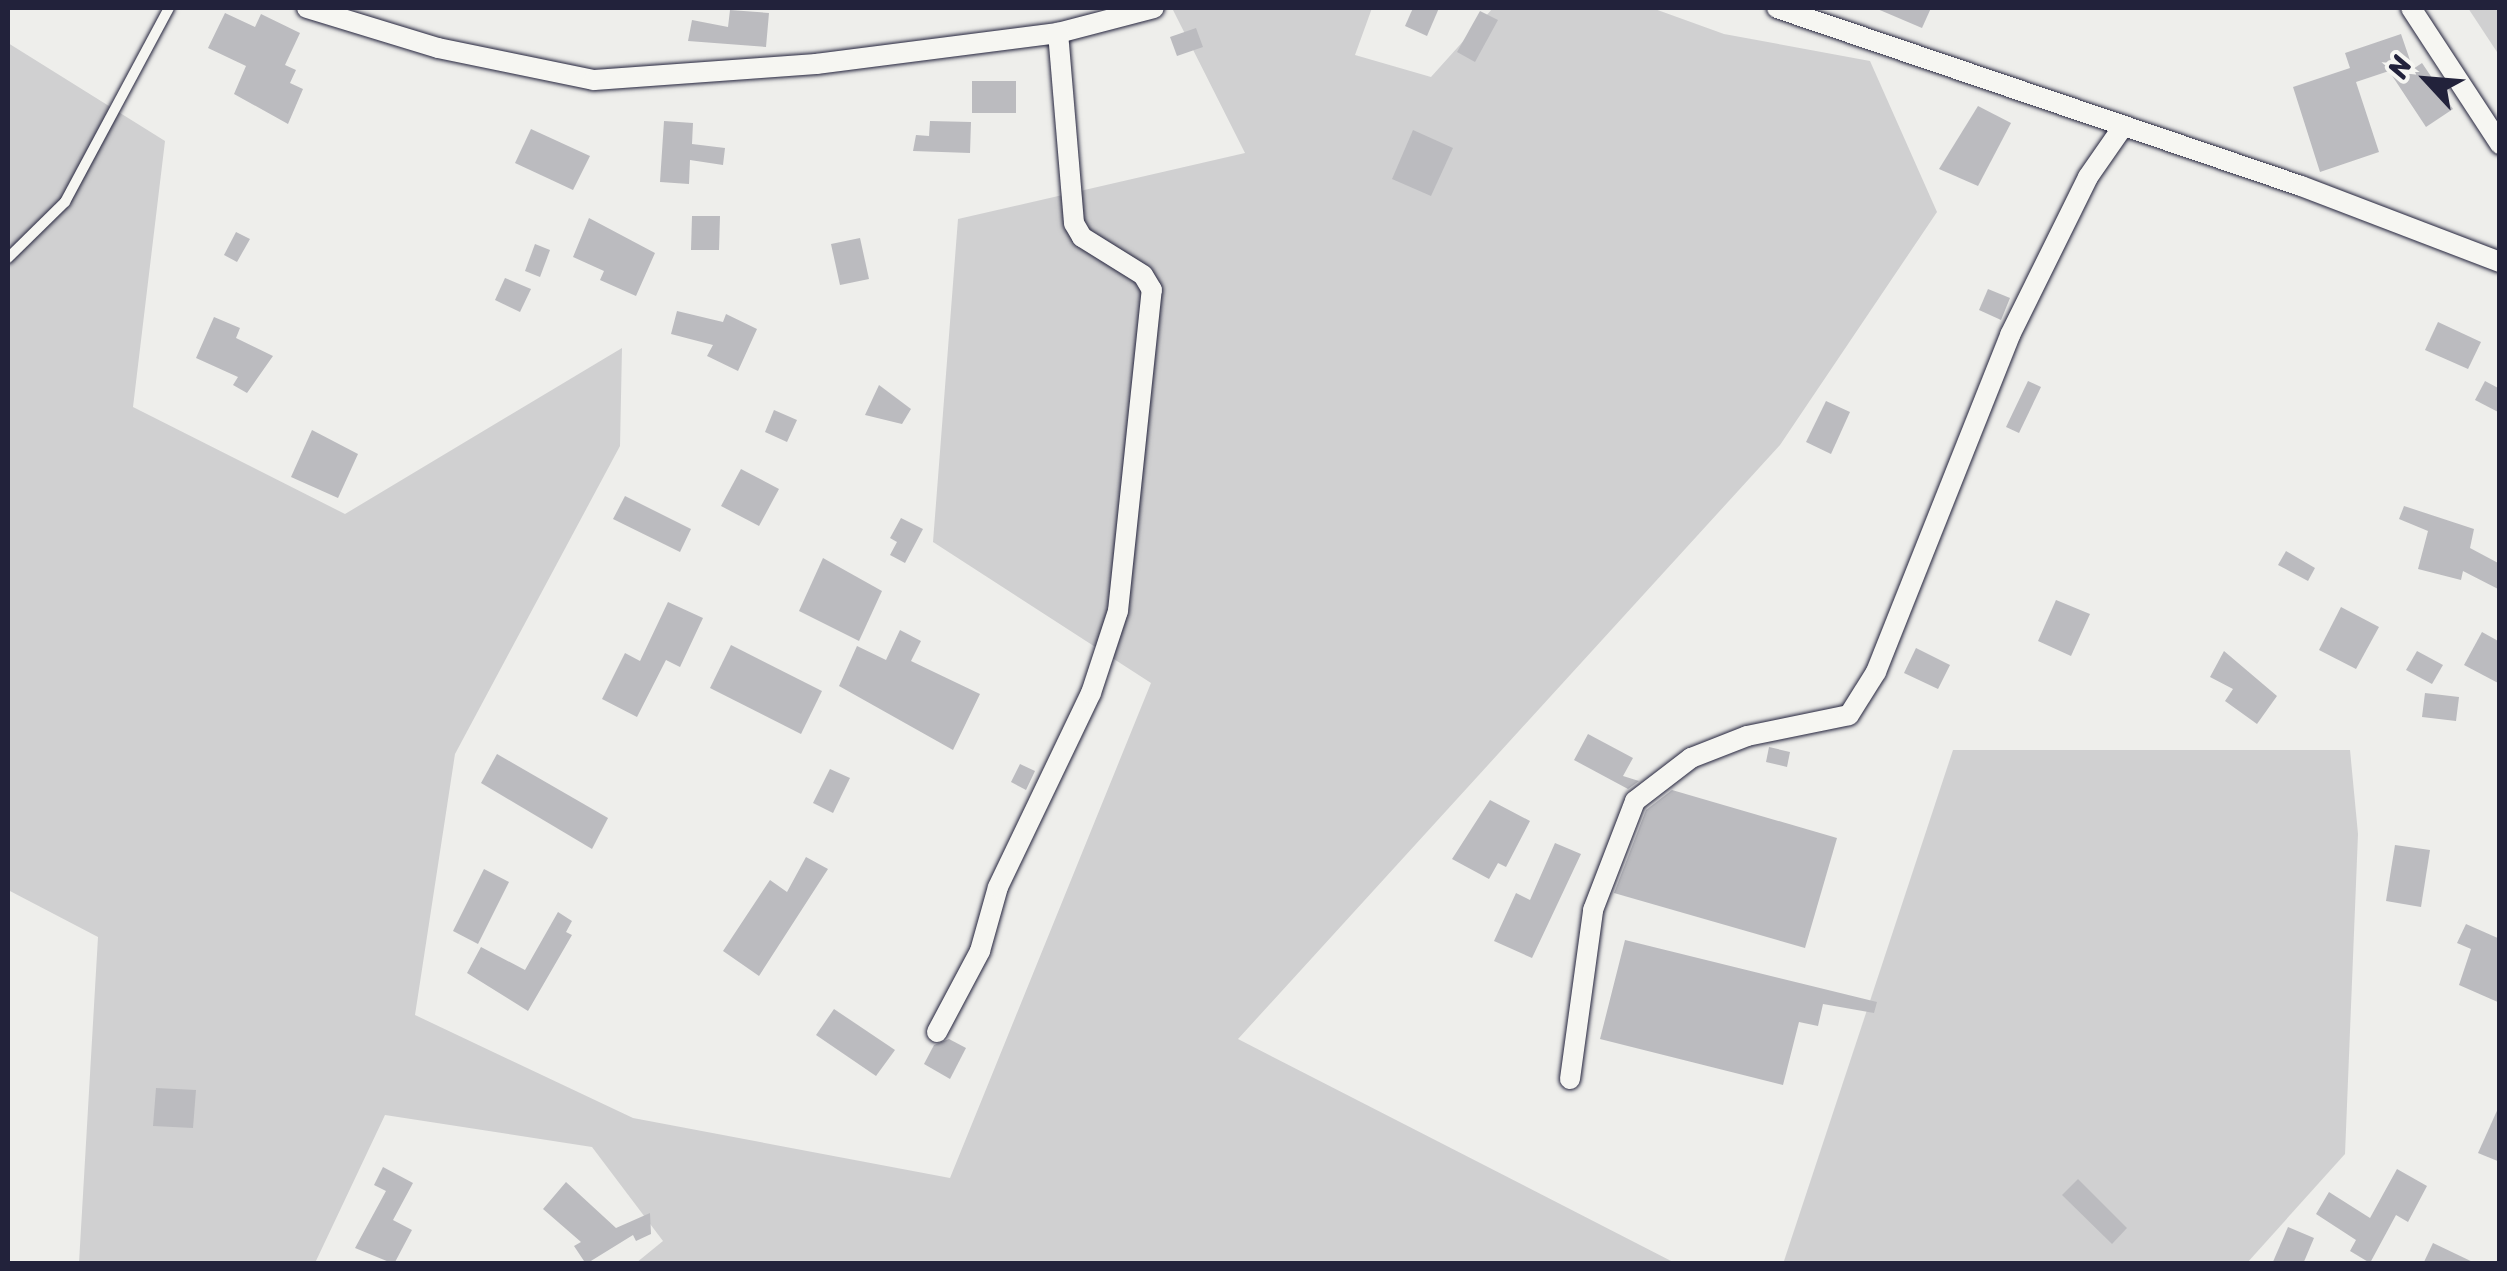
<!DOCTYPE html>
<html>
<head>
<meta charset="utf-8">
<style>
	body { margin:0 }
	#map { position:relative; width:2507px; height:1271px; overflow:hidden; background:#eeeeeb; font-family:Sriracha,sans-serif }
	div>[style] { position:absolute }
	.green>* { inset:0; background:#d0d0d1 }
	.building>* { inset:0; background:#bbbbbf }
	.roads { filter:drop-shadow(0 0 2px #22223b) drop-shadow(0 0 2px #22223b) }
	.service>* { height:10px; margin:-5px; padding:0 5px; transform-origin:5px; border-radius:5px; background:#f6f6f2 }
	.minor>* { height:20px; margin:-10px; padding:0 10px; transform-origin:10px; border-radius:10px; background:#f6f6f2 }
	span { translate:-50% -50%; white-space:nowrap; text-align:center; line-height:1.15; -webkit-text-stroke:8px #f6f6f2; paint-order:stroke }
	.frame { position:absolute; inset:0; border:10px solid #22223b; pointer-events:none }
	.north { position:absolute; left:2377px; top:30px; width:100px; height:100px; -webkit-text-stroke:8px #f6f6f2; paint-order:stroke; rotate:296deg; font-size:28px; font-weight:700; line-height:40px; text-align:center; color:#22223b }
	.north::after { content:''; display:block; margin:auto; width:35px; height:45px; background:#22223b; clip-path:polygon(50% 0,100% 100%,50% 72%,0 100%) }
</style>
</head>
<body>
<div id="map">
	<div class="green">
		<div style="clip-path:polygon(1172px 8px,1372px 8px,1355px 55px,1431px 77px,1493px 8px,1652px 8px,1724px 34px,1870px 61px,1937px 212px,1780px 445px,1238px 1039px,1675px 1263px,636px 1263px,663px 1241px,592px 1147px,385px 1115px,315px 1263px,79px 1263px,98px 937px,8px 890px,8px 43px,165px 141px,133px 407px,345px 514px,622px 348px,620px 446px,455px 754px,415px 1015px,633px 1118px,950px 1178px,1151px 683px,933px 542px,958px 219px,1245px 153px)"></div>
		<div style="clip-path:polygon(2468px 8px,2499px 8px,2499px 55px)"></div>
		<div style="clip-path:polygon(1953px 750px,2350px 750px,2358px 834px,2345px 1154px,2247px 1263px,1783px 1264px)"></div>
	</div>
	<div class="building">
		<div style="clip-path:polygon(1413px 8px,1439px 8px,1427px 36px,1405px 26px)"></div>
		<div style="clip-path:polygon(1875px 8px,1931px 8px,1922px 28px)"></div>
		<div style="clip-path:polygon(730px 10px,769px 13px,766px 47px,688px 41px,692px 20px,728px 27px)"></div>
		<div style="clip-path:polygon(1480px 11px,1498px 20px,1475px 62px,1457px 52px)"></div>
		<div style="clip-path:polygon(225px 13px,255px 27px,261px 14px,300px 33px,285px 65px,296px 70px,290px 83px,303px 89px,288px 124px,234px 94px,246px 66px,208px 48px)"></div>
		<div style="clip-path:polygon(1196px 28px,1203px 47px,1177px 56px,1170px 37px)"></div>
		<div style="clip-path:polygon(2401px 34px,2413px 69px,2422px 63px,2453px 109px,2426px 127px,2389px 71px,2356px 82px,2379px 152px,2320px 172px,2293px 87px,2350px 68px,2345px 53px)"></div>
		<div style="clip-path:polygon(972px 81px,1016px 81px,1016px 113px,972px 113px)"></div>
		<div style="clip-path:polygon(1978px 106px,2011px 123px,1978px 186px,1939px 169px)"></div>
		<div style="clip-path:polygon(664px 121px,693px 123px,692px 144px,725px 148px,723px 165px,690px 160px,689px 184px,660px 182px)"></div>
		<div style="clip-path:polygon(930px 121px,971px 122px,970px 153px,913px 151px,916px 135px,929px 136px)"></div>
		<div style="clip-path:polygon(531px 129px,590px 156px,573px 190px,515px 163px)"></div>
		<div style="clip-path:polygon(1413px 130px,1453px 148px,1431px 196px,1392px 179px)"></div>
		<div style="clip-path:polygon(692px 216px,720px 216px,719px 250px,691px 250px)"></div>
		<div style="clip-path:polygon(589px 218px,655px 253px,636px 296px,600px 280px,604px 271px,573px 257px)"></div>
		<div style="clip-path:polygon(236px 232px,250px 239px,237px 262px,224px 255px)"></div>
		<div style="clip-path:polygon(860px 238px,869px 279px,840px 285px,831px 244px)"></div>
		<div style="clip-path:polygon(535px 244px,550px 250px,540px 277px,525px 271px)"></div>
		<div style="clip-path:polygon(505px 278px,531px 289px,520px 312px,495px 300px)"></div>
		<div style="clip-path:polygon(1988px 289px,2010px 298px,2001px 320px,1979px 310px)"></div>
		<div style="clip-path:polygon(677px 311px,723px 322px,726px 314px,757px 329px,738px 371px,707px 356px,713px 345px,671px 334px)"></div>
		<div style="clip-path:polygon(214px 317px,240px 328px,236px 338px,273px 356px,247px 393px,233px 385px,238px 377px,196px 358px)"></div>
		<div style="clip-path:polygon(2438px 322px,2481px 342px,2468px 369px,2425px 350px)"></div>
		<div style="clip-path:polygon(2028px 381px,2041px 387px,2019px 433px,2006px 427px)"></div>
		<div style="clip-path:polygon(2485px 381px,2500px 389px,2500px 413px,2475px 400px)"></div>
		<div style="clip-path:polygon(879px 385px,911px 409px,902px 424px,865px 415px)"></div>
		<div style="clip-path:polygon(1826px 401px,1850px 412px,1831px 454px,1806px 442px)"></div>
		<div style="clip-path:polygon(774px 410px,797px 420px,787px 442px,765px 432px)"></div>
		<div style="clip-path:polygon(312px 430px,358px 454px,338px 498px,291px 477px)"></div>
		<div style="clip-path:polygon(741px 469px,779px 489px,759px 526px,721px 506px)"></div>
		<div style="clip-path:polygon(625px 496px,691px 529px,680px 552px,613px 519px)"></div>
		<div style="clip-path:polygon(2404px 506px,2474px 529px,2470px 548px,2500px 564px,2500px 590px,2463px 571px,2461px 580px,2418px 569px,2428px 531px,2399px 519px)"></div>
		<div style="clip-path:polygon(901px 518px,923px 529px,905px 563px,890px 555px,897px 542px,890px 538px)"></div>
		<div style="clip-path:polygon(2286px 551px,2315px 568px,2308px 581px,2278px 565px)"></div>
		<div style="clip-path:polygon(823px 558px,882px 591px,859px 641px,799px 611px)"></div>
		<div style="clip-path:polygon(2056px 600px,2090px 614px,2071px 656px,2038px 641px)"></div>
		<div style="clip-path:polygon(668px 602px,703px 618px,680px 667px,666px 660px,637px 717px,602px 699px,625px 653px,640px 661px)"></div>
		<div style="clip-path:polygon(2341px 607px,2379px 627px,2356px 669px,2319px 650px)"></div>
		<div style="clip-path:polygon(900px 630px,921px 641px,911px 661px,980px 694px,953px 750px,839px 686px,857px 646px,886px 660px)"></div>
		<div style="clip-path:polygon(2482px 632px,2500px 642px,2500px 684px,2464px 665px)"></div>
		<div style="clip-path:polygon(731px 645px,822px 691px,801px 734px,710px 688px)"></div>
		<div style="clip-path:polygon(1916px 648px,1950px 665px,1938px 689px,1904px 673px)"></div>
		<div style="clip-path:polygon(2224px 651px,2277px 696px,2257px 724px,2225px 701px,2233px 689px,2210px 677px)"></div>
		<div style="clip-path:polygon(2417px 651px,2443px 665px,2432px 684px,2406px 670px)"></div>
		<div style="clip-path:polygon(2425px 693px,2459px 697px,2456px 721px,2422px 717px)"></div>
		<div style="clip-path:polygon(1588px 734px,1633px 758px,1623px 776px,1639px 781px,1628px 789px,1574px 760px)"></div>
		<div style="clip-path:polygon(1769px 747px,1790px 752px,1787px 767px,1766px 762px)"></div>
		<div style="clip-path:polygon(497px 754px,608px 818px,592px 849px,481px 783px)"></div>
		<div style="clip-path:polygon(1020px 764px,1035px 771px,1026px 790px,1011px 782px)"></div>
		<div style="clip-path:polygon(830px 769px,850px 778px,833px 813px,813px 803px)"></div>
		<div style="clip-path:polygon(1672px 790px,1837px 838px,1805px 948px,1614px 893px,1646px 810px)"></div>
		<div style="clip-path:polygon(1490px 800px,1530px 821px,1506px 867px,1498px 863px,1489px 879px,1452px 859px)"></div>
		<div style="clip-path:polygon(1555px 843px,1581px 854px,1532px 958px,1494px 941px,1516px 893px,1530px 900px)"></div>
		<div style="clip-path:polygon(2395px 845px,2430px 850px,2421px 907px,2386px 901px)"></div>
		<div style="clip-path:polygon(806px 857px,828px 869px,759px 976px,723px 951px,770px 880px,787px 892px)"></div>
		<div style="clip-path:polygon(484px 869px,509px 882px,478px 944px,453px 931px)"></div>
		<div style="clip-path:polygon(558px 912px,572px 921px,566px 932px,572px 935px,528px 1011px,467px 973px,481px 947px,525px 970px)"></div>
		<div style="clip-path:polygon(2466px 924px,2500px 939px,2500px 1003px,2459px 985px,2471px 949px,2457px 943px)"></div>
		<div style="clip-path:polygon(1625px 940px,1877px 1002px,1874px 1013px,1823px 1004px,1818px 1026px,1799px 1022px,1783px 1085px,1600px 1039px)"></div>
		<div style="clip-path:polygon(834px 1009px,895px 1050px,876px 1076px,816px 1035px)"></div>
		<div style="clip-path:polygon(949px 1039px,966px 1048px,950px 1079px,924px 1064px,934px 1045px)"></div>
		<div style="clip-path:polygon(156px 1088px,196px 1090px,193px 1128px,153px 1126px)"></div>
		<div style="clip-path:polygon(2500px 1104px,2500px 1162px,2478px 1153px)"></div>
		<div style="clip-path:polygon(383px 1167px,413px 1183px,393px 1220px,412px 1230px,394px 1264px,355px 1248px,386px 1191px,374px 1185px)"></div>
		<div style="clip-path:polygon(2397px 1169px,2427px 1186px,2408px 1222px,2396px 1215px,2370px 1263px,2350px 1251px,2356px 1240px,2316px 1214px,2329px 1192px,2370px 1218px)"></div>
		<div style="clip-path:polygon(2078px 1179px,2127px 1228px,2112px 1244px,2062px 1195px)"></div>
		<div style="clip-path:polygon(566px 1182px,616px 1228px,650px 1213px,651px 1234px,636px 1241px,633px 1235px,586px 1264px,574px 1246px,581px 1242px,543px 1209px)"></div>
		<div style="clip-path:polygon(2288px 1227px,2314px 1238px,2303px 1264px,2272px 1264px)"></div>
		<div style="clip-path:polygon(2433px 1243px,2477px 1264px,2423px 1264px)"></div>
	</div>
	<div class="roads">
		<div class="service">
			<div style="left:8px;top:258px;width:80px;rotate:-44.5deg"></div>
			<div style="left:65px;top:202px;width:220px;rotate:-61.8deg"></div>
		</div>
		<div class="minor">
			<div style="left:307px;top:8px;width:137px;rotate:17deg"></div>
			<div style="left:438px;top:48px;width:159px;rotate:11.6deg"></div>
			<div style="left:594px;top:80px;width:223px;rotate:-4.1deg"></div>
			<div style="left:816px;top:64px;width:244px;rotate:-7.3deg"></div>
			<div style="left:1058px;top:33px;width:99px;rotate:-14.6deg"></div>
			<div style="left:1777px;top:8px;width:553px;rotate:18.76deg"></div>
			<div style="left:2301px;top:186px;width:213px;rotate:20.9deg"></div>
			<div style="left:2411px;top:8px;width:163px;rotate:56.8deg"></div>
			<div style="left:937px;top:1032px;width:92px;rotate:-62deg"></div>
			<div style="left:980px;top:951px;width:66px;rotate:-74.3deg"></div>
			<div style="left:998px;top:887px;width:215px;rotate:-64.4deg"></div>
			<div style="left:1091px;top:693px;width:86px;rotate:-71.8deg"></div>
			<div style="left:1118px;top:611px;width:323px;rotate:-84deg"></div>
			<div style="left:1152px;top:290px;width:17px;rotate:-121deg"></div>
			<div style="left:1143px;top:275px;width:72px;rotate:-148.1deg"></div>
			<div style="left:1082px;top:237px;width:16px;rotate:-120deg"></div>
			<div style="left:1074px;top:223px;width:191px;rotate:-94.8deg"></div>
			<div style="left:1570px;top:1079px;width:171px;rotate:-82.2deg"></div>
			<div style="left:1593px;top:910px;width:117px;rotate:-68.9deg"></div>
			<div style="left:1635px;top:801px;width:71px;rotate:-37.5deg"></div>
			<div style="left:1691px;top:758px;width:60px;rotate:-21.4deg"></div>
			<div style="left:1747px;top:736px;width:104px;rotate:-11.6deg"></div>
			<div style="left:1849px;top:715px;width:51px;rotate:-57.9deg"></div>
			<div style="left:1876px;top:672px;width:363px;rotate:-68.3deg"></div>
			<div style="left:2010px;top:335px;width:176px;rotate:-63.7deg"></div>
			<div style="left:2088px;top:177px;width:60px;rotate:-55.2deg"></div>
		</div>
	</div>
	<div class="frame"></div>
	<div class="north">N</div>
</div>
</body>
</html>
